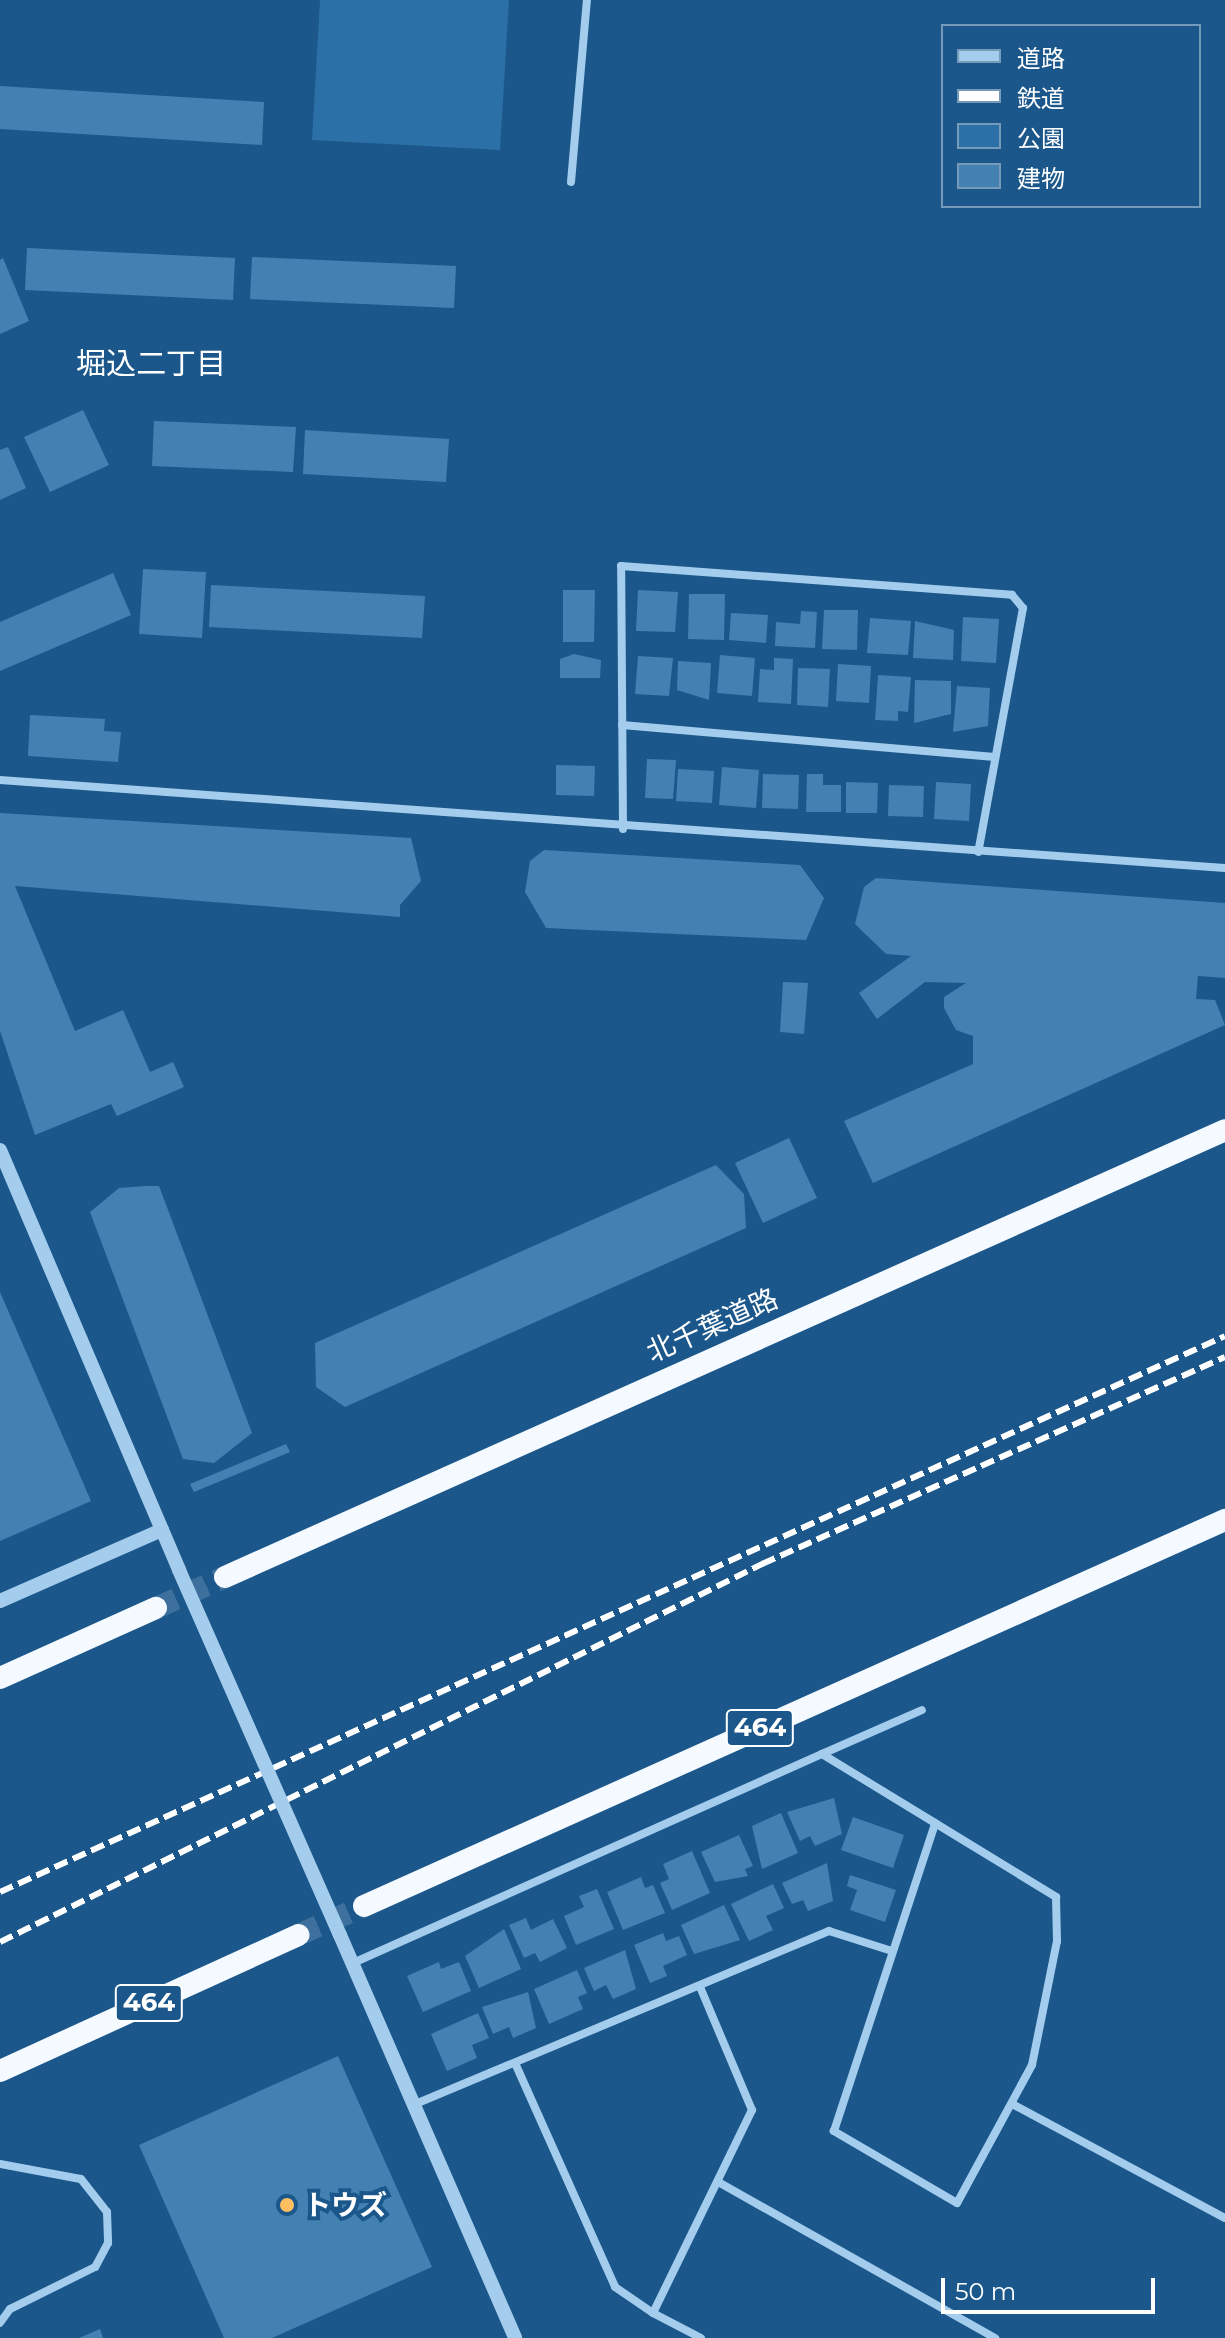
<!DOCTYPE html>
<html>
<head>
<meta charset="utf-8">
<style>
	body { margin:0 }
	#map { position:relative; width:1225px; height:2338px; overflow:hidden; background:#1b578a; font-family:Montserrat,"Noto Sans JP",sans-serif }
	div>[style] { position:absolute }
	.green>* { inset:0; background:#2b70a6 }
	.building>* { inset:0; background:#4381b2 }
	.trunk-tunnel>* { height:22px; margin-top:-11px; transform-origin:0; background:repeating-linear-gradient(90deg,#3d709c 0 22px,transparent 0 33px) }
	.minor>* { height:8px; margin:-4px; padding:0 4px; transform-origin:4px; border-radius:4px; background:#a4cded }
	.tertiary>* { height:14px; margin:-7px; padding:0 7px; transform-origin:7px; border-radius:7px; background:#a4cded }
	.trunk>* { height:22px; margin:-11px; padding:0 11px; transform-origin:11px; border-radius:11px; background:#f4faff }
	.rail>* { height:6px; margin-top:-3px; transform-origin:0; background:repeating-linear-gradient(90deg,#fff 0 14px,transparent 0 20px) }
	.tertiary-bridge>* { height:14px; margin:-7px; padding:0 7px; transform-origin:7px; border-radius:7px; background:#a4cded }
	.dots>* { width:22px; height:22px; translate:-50% -50%; box-sizing:border-box; border:4px solid #1b578a; border-radius:50% }
	span { translate:-50% -50%; white-space:nowrap; text-align:center; line-height:1.15; -webkit-text-stroke:8px #1b578a; paint-order:stroke }
	.shield-label span { padding:2px 6px; background:#1b578a; border:2px solid; border-radius:6px; -webkit-text-stroke-width:0 }
	.shield-label { font-size:26px; color:#fff; font-weight:700 }
	.street-label { font-size:28px; color:#fff }
	.poi-label { font-size:28px; color:#fff; font-weight:700 }
	.left { translate:0 -50%; text-align:left }
	.neighbourhood-label { font-size:30px; color:#fff }
	.legend { position:absolute; left:941px; top:24px; width:260px; height:184px; box-sizing:border-box; background:#1b578a; border:2px solid #769ab9; margin:0; padding:10px 14px; list-style:none; font-size:24px; color:#fff }
	.legend li { display:flex; align-items:center; gap:16px; height:40px }
	.legend b { width:40px; border:2px solid #769ab9 }
	.scale { position:absolute; left:941px; top:2278px; width:214px; height:36px; box-sizing:border-box; border:4px solid #fff; border-top:0; padding-left:10px; font-size:24px; line-height:28px; white-space:nowrap; color:#fff; -webkit-text-stroke:6px #1b578a; paint-order:stroke }
</style>
</head>
<body>
<div id="map">
	<div class="green">
		<div style="clip-path:polygon(320px 0,509px 0,500px 150px,312px 140px)"></div>
	</div>
	<div class="building">
		<div style="clip-path:polygon(0 86px,264px 102px,262px 145px,0 129px)"></div>
		<div style="clip-path:polygon(27px 248px,235px 258px,233px 300px,25px 290px)"></div>
		<div style="clip-path:polygon(252px 257px,456px 266px,454px 308px,250px 299px)"></div>
		<div style="clip-path:polygon(3px 258px,29px 321px,0 334px,0 260px)"></div>
		<div style="clip-path:polygon(83px 410px,109px 465px,50px 492px,24px 437px)"></div>
		<div style="clip-path:polygon(154px 421px,296px 427px,293px 472px,152px 466px)"></div>
		<div style="clip-path:polygon(305px 430px,449px 439px,446px 482px,303px 474px)"></div>
		<div style="clip-path:polygon(8px 447px,26px 488px,0 500px,0 450px)"></div>
		<div style="clip-path:polygon(143px 569px,206px 572px,202px 638px,139px 634px)"></div>
		<div style="clip-path:polygon(113px 573px,131px 615px,0 671px,0 622px)"></div>
		<div style="clip-path:polygon(211px 585px,425px 596px,422px 638px,209px 627px)"></div>
		<div style="clip-path:polygon(563px 590px,595px 590px,594px 642px,563px 642px)"></div>
		<div style="clip-path:polygon(638px 590px,678px 592px,675px 632px,636px 631px)"></div>
		<div style="clip-path:polygon(689px 594px,725px 594px,724px 640px,688px 639px)"></div>
		<div style="clip-path:polygon(824px 610px,858px 610px,857px 650px,822px 649px)"></div>
		<div style="clip-path:polygon(801px 611px,817px 612px,815px 648px,775px 646px,776px 622px,800px 624px)"></div>
		<div style="clip-path:polygon(731px 613px,768px 615px,766px 643px,729px 640px)"></div>
		<div style="clip-path:polygon(963px 617px,999px 619px,996px 663px,961px 661px)"></div>
		<div style="clip-path:polygon(870px 618px,911px 621px,908px 655px,867px 653px)"></div>
		<div style="clip-path:polygon(915px 621px,954px 630px,953px 660px,913px 658px)"></div>
		<div style="clip-path:polygon(574px 654px,601px 660px,600px 678px,560px 678px,560px 659px)"></div>
		<div style="clip-path:polygon(720px 655px,755px 658px,752px 696px,717px 693px)"></div>
		<div style="clip-path:polygon(638px 656px,673px 658px,669px 696px,635px 694px)"></div>
		<div style="clip-path:polygon(774px 658px,793px 659px,791px 704px,758px 702px,760px 669px,774px 670px)"></div>
		<div style="clip-path:polygon(678px 661px,711px 663px,709px 700px,677px 690px)"></div>
		<div style="clip-path:polygon(838px 664px,871px 666px,869px 703px,836px 701px)"></div>
		<div style="clip-path:polygon(798px 668px,830px 669px,828px 707px,797px 705px)"></div>
		<div style="clip-path:polygon(878px 675px,911px 677px,908px 712px,898px 711px,898px 721px,875px 720px)"></div>
		<div style="clip-path:polygon(915px 680px,951px 681px,951px 714px,914px 723px)"></div>
		<div style="clip-path:polygon(957px 686px,990px 688px,988px 726px,953px 732px)"></div>
		<div style="clip-path:polygon(30px 715px,105px 719px,104px 731px,121px 732px,118px 762px,28px 756px)"></div>
		<div style="clip-path:polygon(647px 759px,676px 760px,673px 799px,645px 798px)"></div>
		<div style="clip-path:polygon(556px 765px,595px 766px,594px 796px,556px 795px)"></div>
		<div style="clip-path:polygon(722px 767px,759px 770px,756px 808px,719px 805px)"></div>
		<div style="clip-path:polygon(678px 769px,714px 771px,712px 803px,676px 801px)"></div>
		<div style="clip-path:polygon(763px 774px,799px 775px,798px 809px,762px 808px)"></div>
		<div style="clip-path:polygon(807px 774px,823px 774px,823px 785px,841px 785px,841px 812px,806px 812px)"></div>
		<div style="clip-path:polygon(846px 782px,878px 783px,877px 813px,846px 813px)"></div>
		<div style="clip-path:polygon(936px 782px,971px 784px,969px 821px,934px 819px)"></div>
		<div style="clip-path:polygon(889px 785px,924px 786px,923px 817px,888px 816px)"></div>
		<div style="clip-path:polygon(0 813px,411px 838px,421px 881px,400px 905px,400px 917px,15px 886px,75px 1031px,123px 1010px,150px 1072px,173px 1062px,184px 1087px,117px 1116px,111px 1104px,35px 1135px,0 1031px)"></div>
		<div style="clip-path:polygon(544px 850px,800px 865px,824px 898px,806px 940px,546px 928px,525px 892px,530px 861px)"></div>
		<div style="clip-path:polygon(876px 878px,1225px 903px,1225px 978px,1198px 976px,1196px 999px,1215px 1000px,1225px 1025px,873px 1183px,844px 1121px,973px 1064px,973px 1036px,956px 1030px,944px 1008px,944px 997px,966px 983px,925px 982px,877px 1019px,859px 993px,911px 956px,886px 954px,855px 924px,864px 887px)"></div>
		<div style="clip-path:polygon(783px 982px,808px 983px,804px 1034px,780px 1032px)"></div>
		<div style="clip-path:polygon(789px 1138px,817px 1198px,763px 1223px,735px 1163px)"></div>
		<div style="clip-path:polygon(716px 1165px,744px 1194px,746px 1228px,345px 1407px,316px 1387px,315px 1343px)"></div>
		<div style="clip-path:polygon(145px 1186px,159px 1186px,252px 1433px,214px 1463px,183px 1459px,90px 1212px,119px 1188px)"></div>
		<div style="clip-path:polygon(0 1292px,91px 1501px,0 1541px)"></div>
		<div style="clip-path:polygon(286px 1444px,290px 1452px,194px 1492px,190px 1484px)"></div>
		<div style="clip-path:polygon(834px 1798px,842px 1834px,815px 1846px,810px 1836px,800px 1841px,787px 1812px)"></div>
		<div style="clip-path:polygon(781px 1813px,798px 1853px,762px 1869px,752px 1826px)"></div>
		<div style="clip-path:polygon(853px 1817px,904px 1835px,893px 1868px,841px 1850px)"></div>
		<div style="clip-path:polygon(739px 1835px,753px 1866px,745px 1869px,748px 1876px,715px 1882px,701px 1852px)"></div>
		<div style="clip-path:polygon(692px 1851px,710px 1893px,672px 1910px,660px 1883px,669px 1879px,663px 1864px)"></div>
		<div style="clip-path:polygon(827px 1863px,833px 1901px,808px 1911px,803px 1900px,792px 1904px,782px 1883px)"></div>
		<div style="clip-path:polygon(850px 1875px,896px 1890px,885px 1922px,850px 1910px,857px 1890px,847px 1886px)"></div>
		<div style="clip-path:polygon(641px 1877px,645px 1888px,653px 1885px,665px 1913px,623px 1930px,607px 1892px)"></div>
		<div style="clip-path:polygon(773px 1884px,784px 1908px,766px 1916px,773px 1930px,749px 1941px,731px 1904px)"></div>
		<div style="clip-path:polygon(597px 1889px,614px 1929px,576px 1945px,564px 1916px,584px 1907px,579px 1896px)"></div>
		<div style="clip-path:polygon(724px 1905px,740px 1940px,694px 1954px,681px 1925px)"></div>
		<div style="clip-path:polygon(526px 1918px,531px 1930px,553px 1919px,567px 1948px,540px 1962px,535px 1953px,524px 1958px,509px 1925px)"></div>
		<div style="clip-path:polygon(504px 1929px,521px 1969px,479px 1988px,465px 1956px)"></div>
		<div style="clip-path:polygon(663px 1933px,666px 1941px,679px 1936px,687px 1955px,663px 1966px,667px 1976px,650px 1983px,634px 1945px)"></div>
		<div style="clip-path:polygon(625px 1950px,636px 1989px,613px 1999px,606px 1985px,594px 1991px,584px 1968px)"></div>
		<div style="clip-path:polygon(439px 1962px,441px 1969px,459px 1962px,471px 1991px,423px 2012px,407px 1976px)"></div>
		<div style="clip-path:polygon(577px 1970px,587px 1993px,578px 1997px,583px 2009px,549px 2024px,534px 1989px)"></div>
		<div style="clip-path:polygon(528px 1992px,536px 2028px,513px 2038px,509px 2027px,493px 2034px,482px 2007px)"></div>
		<div style="clip-path:polygon(478px 2013px,489px 2038px,472px 2045px,477px 2058px,447px 2071px,431px 2034px)"></div>
		<div style="clip-path:polygon(338px 2056px,432px 2267px,272px 2338px,224px 2338px,139px 2145px)"></div>
		<div style="clip-path:polygon(100px 2329px,103px 2338px,79px 2338px)"></div>
	</div>
	<div class="trunk-tunnel">
		<div style="left:156px;top:1608px;width:76px;rotate:-24.2deg"></div>
		<div style="left:298px;top:1935px;width:72px;rotate:-23.7deg"></div>
	</div>
	<div class="minor">
		<div style="left:571px;top:182px;width:183px;rotate:-85deg"></div>
		<div style="left:622px;top:725px;width:374px;rotate:4.9deg"></div>
		<div style="left:0;top:780px;width:1228px;rotate:4.11deg"></div>
		<div style="left:623px;top:829px;width:263px;rotate:-90.4deg"></div>
		<div style="left:621px;top:566px;width:392px;rotate:4.2deg"></div>
		<div style="left:1012px;top:595px;width:17px;rotate:50deg"></div>
		<div style="left:1023px;top:608px;width:248px;rotate:100.4deg"></div>
		<div style="left:822px;top:1754px;width:109px;rotate:-23.7deg"></div>
		<div style="left:353px;top:1963px;width:513px;rotate:-24.02deg"></div>
		<div style="left:822px;top:1754px;width:132px;rotate:31.4deg"></div>
		<div style="left:935px;top:1823px;width:142px;rotate:31.4deg"></div>
		<div style="left:1056px;top:1897px;width:44px;rotate:88.7deg"></div>
		<div style="left:1057px;top:1941px;width:126px;rotate:101.4deg"></div>
		<div style="left:1032px;top:2065px;width:157px;rotate:118.5deg"></div>
		<div style="left:957px;top:2203px;width:143px;rotate:-149.7deg"></div>
		<div style="left:834px;top:2131px;width:324px;rotate:-71.8deg"></div>
		<div style="left:515px;top:2063px;width:245px;rotate:65.9deg"></div>
		<div style="left:615px;top:2287px;width:46px;rotate:34.4deg"></div>
		<div style="left:653px;top:2313px;width:226px;rotate:-64deg"></div>
		<div style="left:752px;top:2110px;width:134px;rotate:-112.9deg"></div>
		<div style="left:413px;top:2105px;width:451px;rotate:-22.7deg"></div>
		<div style="left:829px;top:1931px;width:66px;rotate:17.6deg"></div>
		<div style="left:1014px;top:2105px;width:239px;rotate:28.2deg"></div>
		<div style="left:0;top:2164px;width:82px;rotate:10.5deg"></div>
		<div style="left:81px;top:2179px;width:42px;rotate:51.8deg"></div>
		<div style="left:107px;top:2212px;width:31px;rotate:88deg"></div>
		<div style="left:108px;top:2243px;width:27px;rotate:118deg"></div>
		<div style="left:95px;top:2267px;width:95px;rotate:153.7deg"></div>
		<div style="left:10px;top:2309px;width:17px;rotate:126deg"></div>
		<div style="left:720px;top:2183px;width:316px;rotate:29.4deg"></div>
		<div style="left:653px;top:2313px;width:54px;rotate:27.5deg"></div>
	</div>
	<div class="tertiary">
		<div style="left:0;top:1150px;width:457px;rotate:66.9deg"></div>
		<div style="left:0;top:1601px;width:177px;rotate:-23.7deg"></div>
		<div style="left:340px;top:1935px;width:439px;rotate:66.5deg"></div>
	</div>
	<div class="trunk">
		<div style="left:225px;top:1577px;width:1095px;rotate:-24.08deg"></div>
		<div style="left:0;top:1678px;width:171px;rotate:-24.2deg"></div>
		<div style="left:364px;top:1906px;width:944px;rotate:-24.15deg"></div>
		<div style="left:0;top:2071px;width:328px;rotate:-24.5deg"></div>
	</div>
	<div class="rail">
		<div style="left:0;top:1892px;width:1345px;rotate:-24.41deg"></div>
		<div style="left:0;top:1942px;width:851px;rotate:-26.38deg"></div>
		<div style="left:762px;top:1564px;width:507px;rotate:-24.09deg"></div>
	</div>
	<div class="tertiary-bridge">
		<div style="left:179px;top:1570px;width:399px;rotate:66.2deg"></div>
	</div>
	<div class="dots">
		<div style="left:287px;top:2205px;background:#febf61"></div>
	</div>
	<div class="shield-label">
		<span style="left:760px;top:1728px">464</span>
		<span style="left:149px;top:2003px">464</span>
	</div>
	<div class="street-label">
		<span style="left:712px;top:1325px;rotate:-24deg">北千葉道路</span>
	</div>
	<div class="poi-label">
		<span class="left" style="left:303px;top:2205px">トウズ</span>
	</div>
	<div class="neighbourhood-label">
		<span style="left:151px;top:364px">堀込二丁目</span>
	</div>
	<ul class="legend">
	<li><b style="height:10px;background:#a4cded"></b>道路</li>
	<li><b style="height:10px;background:#fff"></b>鉄道</li>
	<li><b style="height:22px;background:#2b70a6"></b>公園</li>
	<li><b style="height:22px;background:#4381b2"></b>建物</li>
	</ul>
	<div class="scale">50 m</div>
</div>
</body>
</html>
